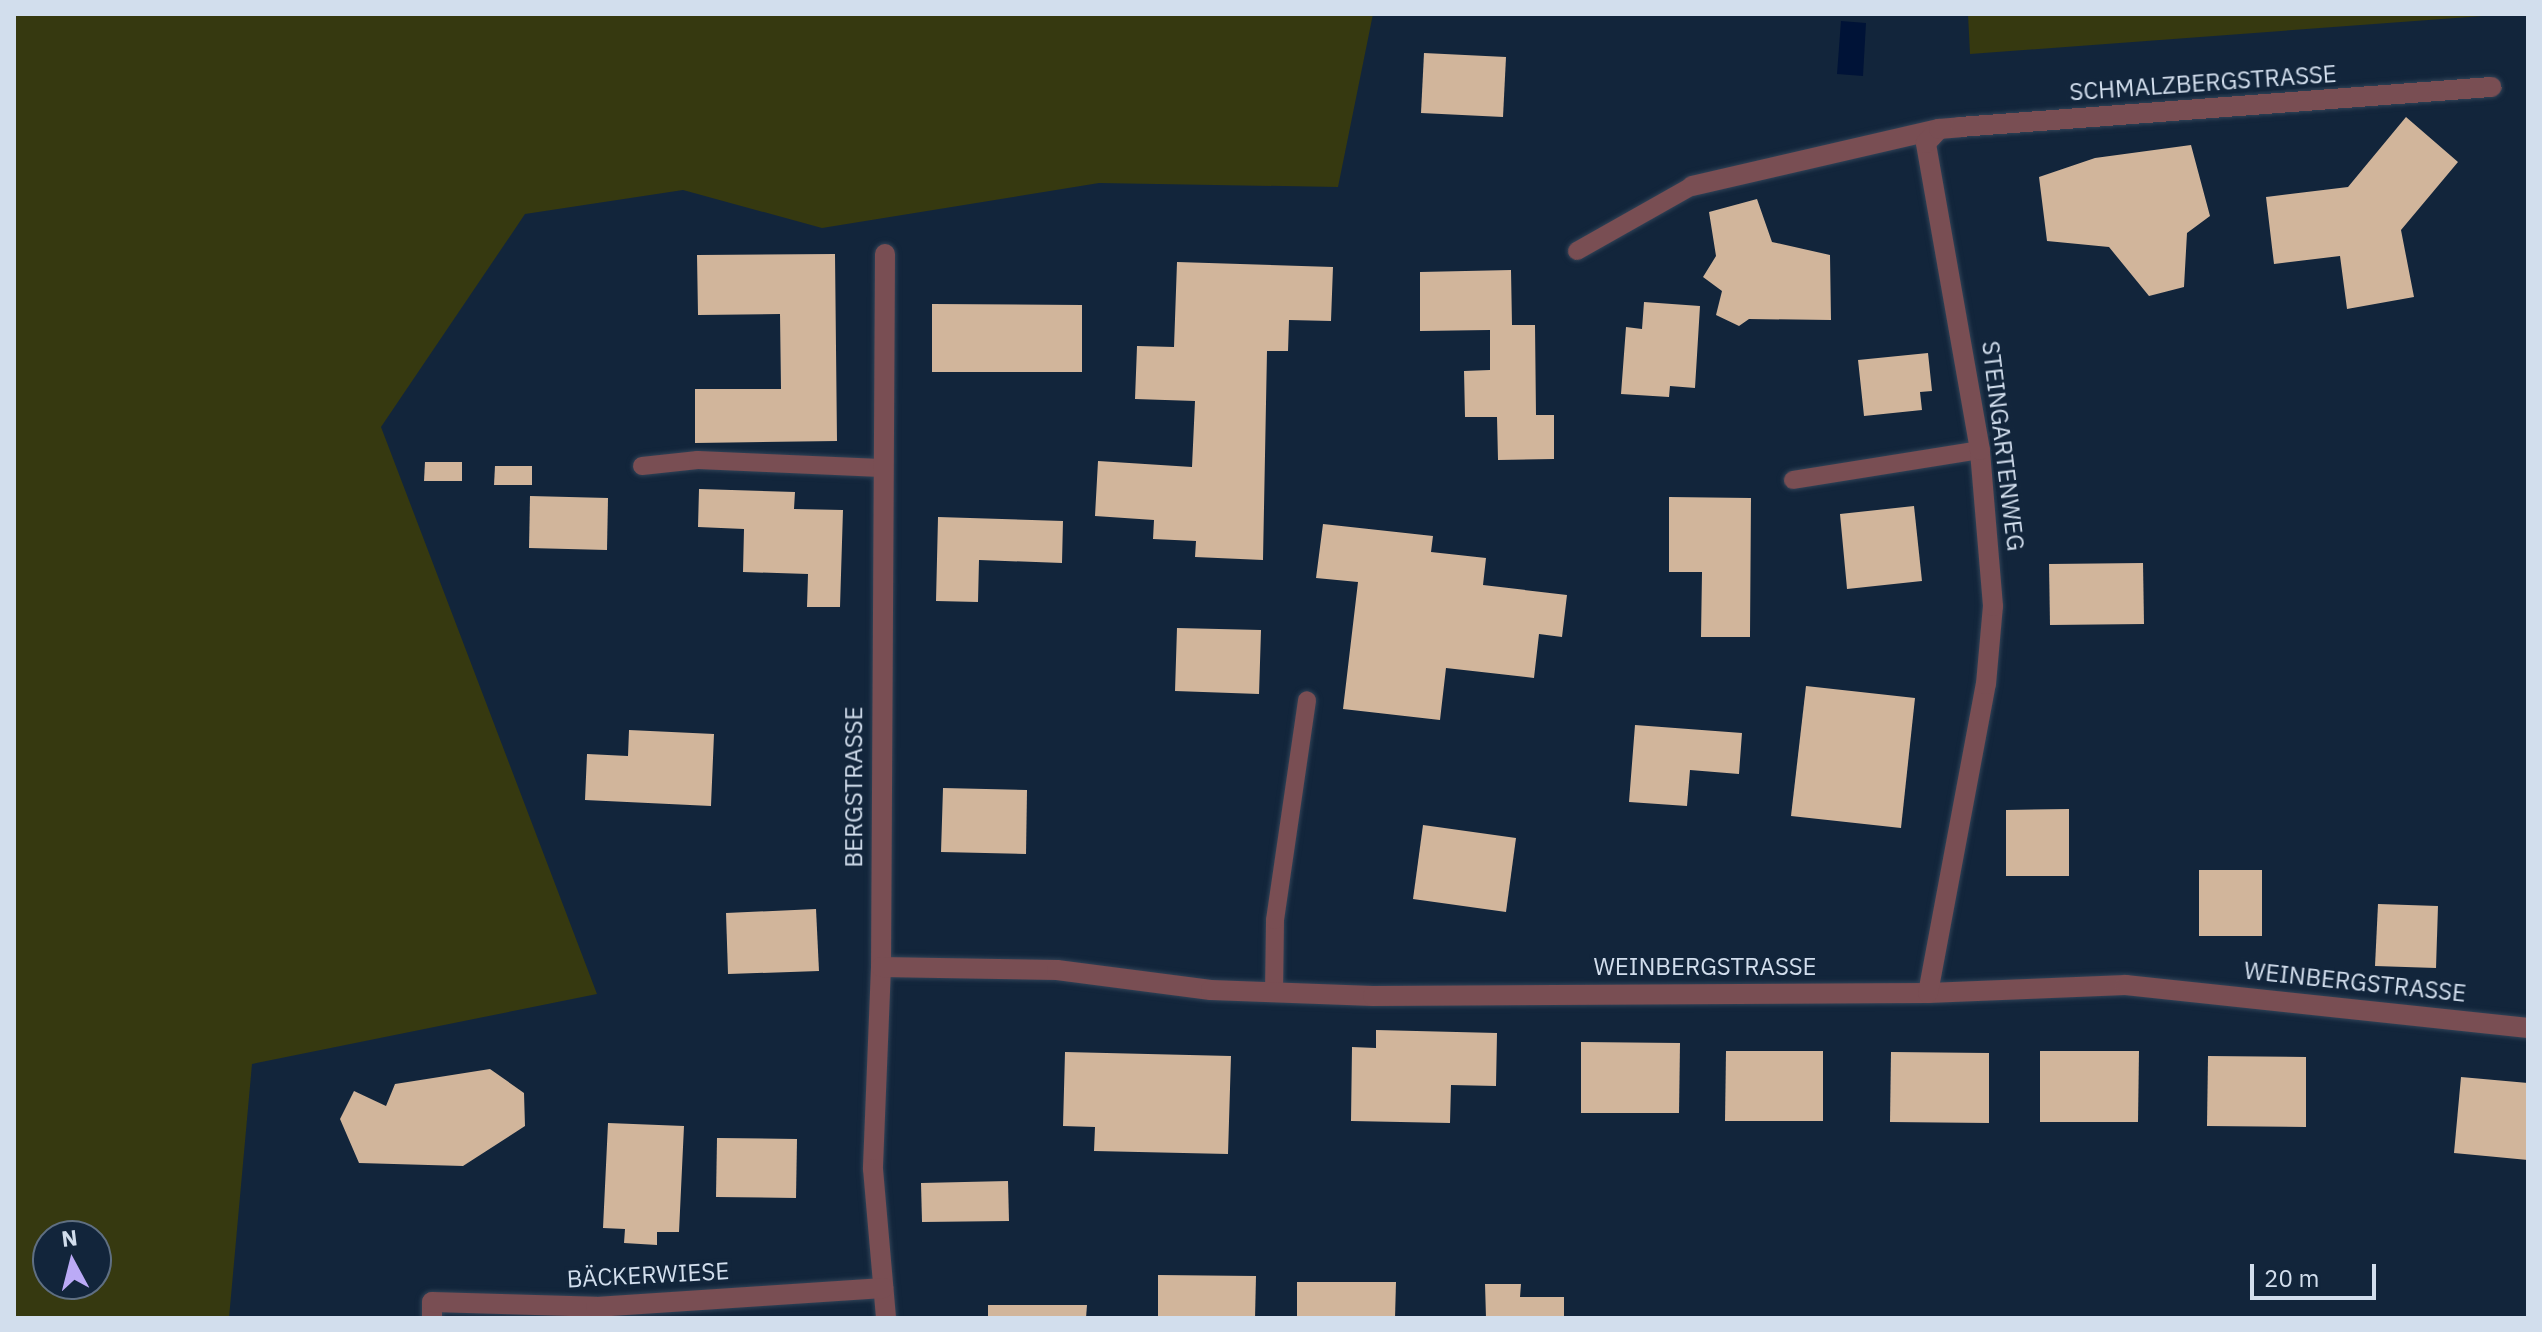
<!DOCTYPE html>
<html>
<head>
<meta charset="utf-8">
<style>
	body { margin:0 }
	#map { position:relative; width:2542px; height:1332px; overflow:hidden; background:#12253b; font-family:"IBM Plex Sans",sans-serif }
	div>[style] { position:absolute }
	.green>* { inset:0; background:#363910 }
	.water>* { inset:0; background:#001337 }
	.building>* { inset:0; background:#d1b59b }
	.roads { filter:drop-shadow(0 0 2px #314357) drop-shadow(0 0 2px #314357) }
	.service>* { height:18px; margin:-9px; padding:0 9px; transform-origin:9px; border-radius:9px; background:#794e53 }
	.minor>* { height:20px; margin:-10px; padding:0 10px; transform-origin:10px; border-radius:10px; background:#794e53 }
	span { translate:-50% -50%; white-space:nowrap; text-align:center; line-height:1.15; -webkit-text-stroke:8px #12253b; paint-order:stroke }
	.street-label { font-size:24px; color:#d2deed }
	.frame { position:absolute; inset:0; border:16px solid #d2deed; pointer-events:none }
	.north { position:absolute; left:32px; top:1220px; width:80px; height:80px; box-sizing:border-box; background:#12253b; border:2px solid #5f6f82; border-radius:50%; rotate:353deg; font-size:22px; font-weight:700; line-height:32px; text-align:center; color:#d2deed }
	.north::after { content:''; display:block; margin:auto; width:28px; height:36px; background:#bbaaf6; clip-path:polygon(50% 0,100% 100%,50% 72%,0 100%) }
	.scale { position:absolute; left:2250px; top:1264px; width:126px; height:36px; box-sizing:border-box; border:4px solid #d2deed; border-top:0; padding-left:10px; font-size:24px; line-height:28px; white-space:nowrap; color:#d2deed; -webkit-text-stroke:6px #12253b; paint-order:stroke }
</style>
</head>
<body>
<div id="map">
	<div class="green">
		<div style="clip-path:polygon(evenodd,14px 14px,1373px 14px,1338px 187px,1099px 183px,822px 228px,683px 190px,525px 214px,381px 427px,597px 994px,252px 1064px,229px 1318px,14px 1318px,14px 14px,48px 1236px,96px 1236px,96px 1284px,48px 1284px,48px 1236px)"></div>
		<div style="clip-path:polygon(1968px 14px,2510px 14px,1970px 54px)"></div>
	</div>
	<div class="water">
		<div style="clip-path:polygon(1841px 21px,1866px 23px,1863px 76px,1837px 74px)"></div>
	</div>
	<div class="building">
		<div style="clip-path:polygon(1424px 53px,1506px 57px,1503px 117px,1421px 113px)"></div>
		<div style="clip-path:polygon(2406px 117px,2458px 162px,2401px 230px,2414px 297px,2347px 309px,2340px 256px,2274px 264px,2266px 197px,2348px 187px)"></div>
		<div style="clip-path:polygon(2191px 145px,2210px 216px,2187px 233px,2184px 287px,2149px 296px,2109px 247px,2047px 241px,2039px 177px,2095px 158px)"></div>
		<div style="clip-path:polygon(1757px 199px,1772px 242px,1830px 255px,1831px 320px,1749px 319px,1739px 326px,1716px 315px,1722px 291px,1703px 277px,1716px 256px,1709px 212px)"></div>
		<div style="clip-path:polygon(835px 254px,837px 441px,695px 443px,695px 389px,781px 389px,780px 314px,698px 315px,697px 255px)"></div>
		<div style="clip-path:polygon(1177px 262px,1333px 267px,1331px 321px,1289px 320px,1288px 351px,1267px 351px,1263px 560px,1195px 557px,1196px 541px,1153px 539px,1154px 520px,1095px 516px,1098px 461px,1192px 467px,1195px 401px,1135px 399px,1137px 346px,1174px 347px)"></div>
		<div style="clip-path:polygon(1511px 270px,1512px 325px,1535px 325px,1536px 415px,1554px 415px,1554px 459px,1498px 460px,1497px 417px,1465px 417px,1464px 371px,1490px 370px,1490px 330px,1420px 331px,1420px 272px)"></div>
		<div style="clip-path:polygon(1644px 302px,1700px 306px,1695px 388px,1670px 386px,1669px 397px,1621px 394px,1626px 327px,1642px 329px)"></div>
		<div style="clip-path:polygon(932px 304px,1082px 305px,1082px 372px,932px 372px)"></div>
		<div style="clip-path:polygon(1928px 353px,1932px 391px,1920px 392px,1922px 410px,1864px 416px,1858px 360px)"></div>
		<div style="clip-path:polygon(425px 462px,462px 462px,462px 481px,424px 481px)"></div>
		<div style="clip-path:polygon(495px 466px,532px 466px,532px 485px,494px 485px)"></div>
		<div style="clip-path:polygon(699px 489px,795px 492px,794px 509px,843px 510px,840px 607px,807px 607px,808px 574px,743px 572px,744px 529px,698px 527px)"></div>
		<div style="clip-path:polygon(530px 496px,608px 498px,607px 550px,529px 548px)"></div>
		<div style="clip-path:polygon(1669px 497px,1751px 498px,1750px 637px,1701px 637px,1702px 572px,1669px 572px)"></div>
		<div style="clip-path:polygon(1914px 506px,1922px 581px,1847px 589px,1840px 514px)"></div>
		<div style="clip-path:polygon(938px 517px,1063px 521px,1062px 563px,979px 560px,978px 602px,936px 601px)"></div>
		<div style="clip-path:polygon(1323px 524px,1433px 536px,1431px 552px,1486px 558px,1483px 585px,1567px 595px,1562px 637px,1539px 634px,1534px 678px,1446px 668px,1440px 720px,1343px 709px,1358px 582px,1316px 578px)"></div>
		<div style="clip-path:polygon(2143px 563px,2144px 624px,2050px 625px,2049px 564px)"></div>
		<div style="clip-path:polygon(1177px 628px,1261px 630px,1259px 694px,1175px 691px)"></div>
		<div style="clip-path:polygon(1806px 686px,1915px 698px,1901px 828px,1791px 816px)"></div>
		<div style="clip-path:polygon(1635px 725px,1742px 733px,1739px 774px,1690px 770px,1687px 806px,1629px 802px)"></div>
		<div style="clip-path:polygon(629px 730px,714px 734px,711px 806px,585px 800px,587px 754px,628px 756px)"></div>
		<div style="clip-path:polygon(943px 788px,1027px 790px,1026px 854px,941px 852px)"></div>
		<div style="clip-path:polygon(2069px 809px,2069px 876px,2006px 876px,2006px 810px)"></div>
		<div style="clip-path:polygon(1423px 825px,1516px 838px,1506px 912px,1413px 899px)"></div>
		<div style="clip-path:polygon(2199px 870px,2262px 870px,2262px 936px,2199px 936px)"></div>
		<div style="clip-path:polygon(2378px 904px,2438px 906px,2436px 968px,2375px 966px)"></div>
		<div style="clip-path:polygon(816px 909px,819px 971px,728px 974px,726px 913px)"></div>
		<div style="clip-path:polygon(1376px 1030px,1497px 1033px,1496px 1086px,1451px 1085px,1450px 1123px,1351px 1121px,1352px 1047px,1376px 1048px)"></div>
		<div style="clip-path:polygon(1581px 1042px,1680px 1043px,1679px 1113px,1581px 1113px)"></div>
		<div style="clip-path:polygon(1726px 1051px,1823px 1051px,1823px 1121px,1725px 1121px)"></div>
		<div style="clip-path:polygon(2040px 1051px,2139px 1051px,2138px 1122px,2040px 1122px)"></div>
		<div style="clip-path:polygon(1065px 1052px,1231px 1056px,1228px 1154px,1094px 1151px,1095px 1127px,1063px 1126px)"></div>
		<div style="clip-path:polygon(1891px 1052px,1989px 1053px,1989px 1123px,1890px 1122px)"></div>
		<div style="clip-path:polygon(2208px 1056px,2306px 1057px,2306px 1127px,2207px 1126px)"></div>
		<div style="clip-path:polygon(490px 1069px,524px 1093px,525px 1126px,463px 1166px,359px 1163px,340px 1119px,354px 1091px,386px 1106px,395px 1084px)"></div>
		<div style="clip-path:polygon(2461px 1077px,2528px 1083px,2528px 1160px,2454px 1153px)"></div>
		<div style="clip-path:polygon(608px 1123px,684px 1126px,679px 1232px,657px 1232px,657px 1245px,624px 1243px,625px 1229px,603px 1228px)"></div>
		<div style="clip-path:polygon(717px 1138px,797px 1139px,796px 1198px,716px 1197px)"></div>
		<div style="clip-path:polygon(1008px 1181px,1009px 1221px,922px 1222px,921px 1183px)"></div>
		<div style="clip-path:polygon(1158px 1275px,1256px 1276px,1255px 1318px,1158px 1318px)"></div>
		<div style="clip-path:polygon(1297px 1282px,1396px 1282px,1395px 1318px,1297px 1318px)"></div>
		<div style="clip-path:polygon(1485px 1284px,1521px 1284px,1520px 1297px,1564px 1297px,1564px 1318px,1486px 1318px)"></div>
		<div style="clip-path:polygon(988px 1305px,1087px 1305px,1086px 1318px,988px 1318px)"></div>
	</div>
	<div class="roads">
		<div class="service">
			<div style="left:1577px;top:251px;width:132px;rotate:-29.5deg"></div>
			<div style="left:642px;top:466px;width:56px;rotate:-6.1deg"></div>
			<div style="left:698px;top:460px;width:183px;rotate:2.5deg"></div>
			<div style="left:1793px;top:480px;width:189px;rotate:-9.1deg"></div>
			<div style="left:1274px;top:993px;width:73px;rotate:-89.2deg"></div>
			<div style="left:1275px;top:920px;width:222px;rotate:-81.7deg"></div>
		</div>
		<div class="minor">
			<div style="left:1692px;top:186px;width:253px;rotate:-13deg"></div>
			<div style="left:885px;top:254px;width:713px;rotate:90.32deg"></div>
			<div style="left:881px;top:967px;width:202px;rotate:92.3deg"></div>
			<div style="left:873px;top:1169px;width:150px;rotate:85deg"></div>
			<div style="left:881px;top:967px;width:176px;rotate:1deg"></div>
			<div style="left:1057px;top:970px;width:155px;rotate:7.4deg"></div>
			<div style="left:1211px;top:990px;width:162px;rotate:2.1deg"></div>
			<div style="left:1373px;top:996px;width:555px;rotate:-0.31deg"></div>
			<div style="left:1928px;top:993px;width:198px;rotate:-2.3deg"></div>
			<div style="left:2126px;top:985px;width:404px;rotate:6.1deg"></div>
			<div style="left:1928px;top:993px;width:314px;rotate:-79.4deg"></div>
			<div style="left:1986px;top:684px;width:78px;rotate:-84.9deg"></div>
			<div style="left:1993px;top:606px;width:157px;rotate:-94.8deg"></div>
			<div style="left:1980px;top:450px;width:312px;rotate:-100deg"></div>
			<div style="left:1926px;top:143px;width:19px;rotate:-47deg"></div>
			<div style="left:1939px;top:129px;width:21px;rotate:-5deg"></div>
			<div style="left:1960px;top:127px;width:533px;rotate:-4.31deg"></div>
			<div style="left:432px;top:1318px;width:16px;rotate:-90deg"></div>
			<div style="left:432px;top:1302px;width:164px;rotate:1.7deg"></div>
			<div style="left:596px;top:1307px;width:288px;rotate:-3.8deg"></div>
		</div>
	</div>
	<div class="street-label">
		<span style="left:2203px;top:83px;rotate:-4deg">SCHMALZBERGSTRASSE</span>
		<span style="left:2003px;top:446px;rotate:83deg">STEINGARTENWEG</span>
		<span style="left:854px;top:787px;rotate:-90deg">BERGSTRASSE</span>
		<span style="left:1705px;top:967px">WEINBERGSTRASSE</span>
		<span style="left:2355px;top:982px;rotate:6deg">WEINBERGSTRASSE</span>
		<span style="left:648px;top:1275px;rotate:-3deg">BÄCKERWIESE</span>
	</div>
	<div class="frame"></div>
	<div class="north">N</div>
	<div class="scale">20 m</div>
</div>
</body>
</html>
